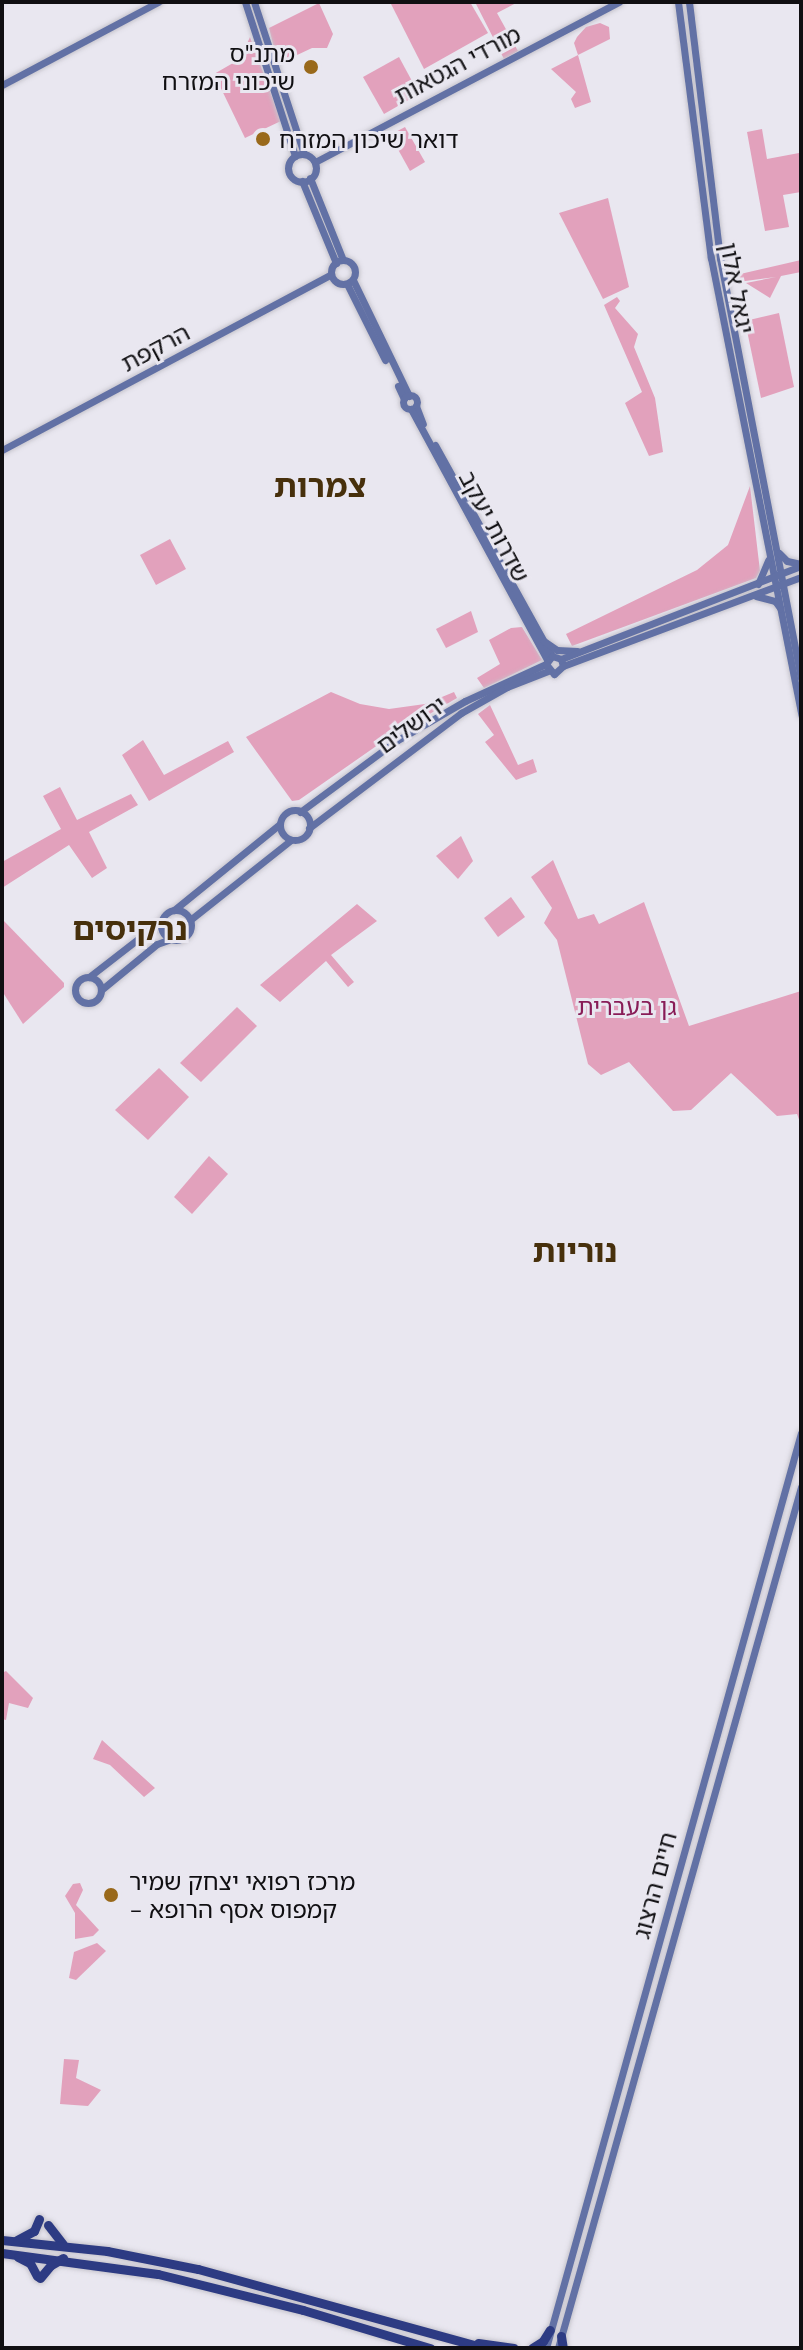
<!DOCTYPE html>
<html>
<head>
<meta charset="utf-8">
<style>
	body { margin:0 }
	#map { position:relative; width:803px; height:2350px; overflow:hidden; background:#e9e7f0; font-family:Lato,"Noto Sans Hebrew",sans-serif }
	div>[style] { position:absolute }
	.green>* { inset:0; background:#e2a1bc }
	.roads { filter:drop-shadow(0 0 2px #c6c4cc) drop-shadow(0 0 2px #c6c4cc) }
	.secondary>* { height:7px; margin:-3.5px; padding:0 3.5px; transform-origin:3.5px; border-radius:3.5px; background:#6271a5 }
	.secondary>.ring { margin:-3.5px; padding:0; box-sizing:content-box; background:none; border:7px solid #6271a5; border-radius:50% }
	.highway>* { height:9px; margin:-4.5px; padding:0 4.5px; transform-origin:4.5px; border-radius:4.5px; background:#2d3b83 }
	.dots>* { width:22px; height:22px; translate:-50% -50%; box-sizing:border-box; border:4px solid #e9e7f0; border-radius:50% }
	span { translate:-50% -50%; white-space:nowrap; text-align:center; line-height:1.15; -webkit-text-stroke:6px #e9e7f0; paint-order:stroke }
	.poi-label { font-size:24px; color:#100f12 }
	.right { translate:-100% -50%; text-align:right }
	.left { translate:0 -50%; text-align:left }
	.street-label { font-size:24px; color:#100f12 }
	.park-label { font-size:24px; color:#881c57 }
	.district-label { font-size:32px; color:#47300c; font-weight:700 }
	.frame { position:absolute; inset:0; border:4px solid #100f12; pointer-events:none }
</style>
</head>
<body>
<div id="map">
	<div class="green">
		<div style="clip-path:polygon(390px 2px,470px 2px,488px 33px,424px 69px)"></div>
		<div style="clip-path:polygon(475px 2px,518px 2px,497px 13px,518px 51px,504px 59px)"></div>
		<div style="clip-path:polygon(319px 3px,333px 34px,327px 48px,312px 48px,278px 64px,269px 28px)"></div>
		<div style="clip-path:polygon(600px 23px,609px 27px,610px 39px,578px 55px,591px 102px,575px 108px,571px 99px,576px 92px,551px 69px,578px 55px,574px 43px,577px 37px,586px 27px)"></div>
		<div style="clip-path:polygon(250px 37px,281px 121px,245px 138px,214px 74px,240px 59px)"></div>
		<div style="clip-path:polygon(399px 57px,419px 94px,384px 114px,363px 77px)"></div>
		<div style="clip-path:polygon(405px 127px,425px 162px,410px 171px,390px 135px)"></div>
		<div style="clip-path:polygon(762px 129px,767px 159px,799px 153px,801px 166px,801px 192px,783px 195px,789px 227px,765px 231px,747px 132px)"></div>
		<div style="clip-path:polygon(608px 198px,629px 287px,603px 299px,559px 213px)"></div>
		<div style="clip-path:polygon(801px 260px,801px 272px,781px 276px,770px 298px,746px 283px,776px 277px,738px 282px,736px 275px)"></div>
		<div style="clip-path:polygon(617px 297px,620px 301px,615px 308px,638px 334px,634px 347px,655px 398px,663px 452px,649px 456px,625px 403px,642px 392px,604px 305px)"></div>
		<div style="clip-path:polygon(779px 313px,794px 387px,761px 398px,745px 321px)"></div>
		<div style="clip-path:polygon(750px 486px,760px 571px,756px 578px,572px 646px,566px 634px,697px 570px,728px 545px)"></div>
		<div style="clip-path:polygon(170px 539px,186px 569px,156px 585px,140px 555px)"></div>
		<div style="clip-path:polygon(471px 611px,478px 632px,446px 648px,436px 629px)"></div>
		<div style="clip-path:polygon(522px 627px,542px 660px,484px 688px,477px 678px,500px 664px,489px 640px,511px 628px)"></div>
		<div style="clip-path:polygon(331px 692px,360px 704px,389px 709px,425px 704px,454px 692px,457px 698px,385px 740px,299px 800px,292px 801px,246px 737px)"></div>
		<div style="clip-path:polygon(490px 705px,518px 765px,533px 759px,537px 772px,516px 780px,485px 742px,494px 735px,478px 714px)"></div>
		<div style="clip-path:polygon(143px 740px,164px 775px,228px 741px,234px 752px,149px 801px,122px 755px)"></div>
		<div style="clip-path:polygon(60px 787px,77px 820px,131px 794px,138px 805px,89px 832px,107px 868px,92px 878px,69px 845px,2px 888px,2px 862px,61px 829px,43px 796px)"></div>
		<div style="clip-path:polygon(461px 836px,473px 861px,458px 879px,436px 856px)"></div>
		<div style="clip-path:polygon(553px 860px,578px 919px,594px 914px,599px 924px,644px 902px,689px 1026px,801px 991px,801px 1125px,797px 1114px,777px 1116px,731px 1073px,691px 1110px,673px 1111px,629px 1062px,601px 1075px,588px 1064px,557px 940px,544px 923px,552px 908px,531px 877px)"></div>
		<div style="clip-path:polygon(511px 897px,525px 917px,498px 937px,484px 918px)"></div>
		<div style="clip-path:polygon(357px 904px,377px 921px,331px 955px,354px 982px,348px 987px,326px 961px,280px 1002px,260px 985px)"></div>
		<div style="clip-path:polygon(2px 919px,64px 983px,64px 987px,23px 1024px,2px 991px)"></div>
		<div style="clip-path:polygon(237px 1007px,257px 1026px,201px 1082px,180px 1063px)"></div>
		<div style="clip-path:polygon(159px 1068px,189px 1097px,148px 1140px,115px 1110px)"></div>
		<div style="clip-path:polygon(209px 1156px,228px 1174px,192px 1214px,174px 1197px)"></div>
		<div style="clip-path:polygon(6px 1671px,33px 1698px,28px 1708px,9px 1703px,6px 1720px,2px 1719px,2px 1673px)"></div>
		<div style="clip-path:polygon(102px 1740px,155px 1788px,144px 1797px,110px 1765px,93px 1759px)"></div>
		<div style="clip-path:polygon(80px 1883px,83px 1890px,76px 1905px,99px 1930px,93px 1936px,75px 1939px,75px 1913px,65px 1896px,73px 1884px)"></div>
		<div style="clip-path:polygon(97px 1943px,106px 1951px,76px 1980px,69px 1978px,74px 1952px)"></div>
		<div style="clip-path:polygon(64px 2059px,79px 2060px,76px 2078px,101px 2090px,88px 2106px,60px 2104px)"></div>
	</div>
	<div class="roads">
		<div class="secondary">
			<div style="left:245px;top:2px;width:162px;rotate:72deg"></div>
			<div style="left:254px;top:2px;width:160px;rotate:71.8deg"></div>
			<div style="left:678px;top:2px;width:258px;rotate:82.7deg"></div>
			<div style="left:711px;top:258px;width:465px;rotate:78.8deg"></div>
			<div style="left:689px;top:2px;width:258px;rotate:83.1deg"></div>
			<div style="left:720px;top:258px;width:427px;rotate:79.1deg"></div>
			<div style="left:2px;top:85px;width:177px;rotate:-28deg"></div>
			<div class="ring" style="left:288px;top:154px;width:21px;height:21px"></div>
			<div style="left:315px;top:162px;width:344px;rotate:-27.8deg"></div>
			<div style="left:310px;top:178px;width:88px;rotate:68.1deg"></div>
			<div style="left:302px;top:181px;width:89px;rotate:67.5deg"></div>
			<div class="ring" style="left:331px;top:260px;width:17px;height:17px"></div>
			<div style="left:353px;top:280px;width:129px;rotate:64.2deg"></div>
			<div style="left:347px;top:284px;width:85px;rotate:63.4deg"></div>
			<div style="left:398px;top:386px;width:14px;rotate:65deg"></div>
			<div class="ring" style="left:403px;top:395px;width:7px;height:7px"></div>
			<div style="left:416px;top:406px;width:19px;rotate:69deg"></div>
			<div style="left:411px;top:409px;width:285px;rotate:61.5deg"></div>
			<div style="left:435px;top:445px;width:241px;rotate:61deg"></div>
			<div style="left:2px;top:450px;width:373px;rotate:-28.1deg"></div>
			<div style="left:779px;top:553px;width:11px;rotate:45deg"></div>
			<div style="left:787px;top:561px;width:14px;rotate:12deg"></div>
			<div style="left:758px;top:584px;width:26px;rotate:-67deg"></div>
			<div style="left:756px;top:596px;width:20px;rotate:15deg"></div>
			<div style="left:775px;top:601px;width:9px;rotate:54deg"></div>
			<div style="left:544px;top:641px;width:16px;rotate:35deg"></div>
			<div style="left:557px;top:650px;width:20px;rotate:3deg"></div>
			<div style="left:561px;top:659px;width:257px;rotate:-21.2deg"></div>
			<div style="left:563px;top:666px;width:254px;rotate:-20.5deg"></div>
			<div class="ring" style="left:280px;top:810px;width:23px;height:23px"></div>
			<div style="left:300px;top:812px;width:119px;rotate:-36.5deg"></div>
			<div style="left:396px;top:741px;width:80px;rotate:-30.1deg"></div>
			<div style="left:465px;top:701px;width:89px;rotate:-24.6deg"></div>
			<div style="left:546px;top:664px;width:10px;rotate:-53deg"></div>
			<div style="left:552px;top:656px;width:9px;rotate:18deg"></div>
			<div style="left:561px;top:659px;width:7px;rotate:74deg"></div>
			<div style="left:563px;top:666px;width:12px;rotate:138deg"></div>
			<div style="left:554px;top:674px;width:13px;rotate:-129deg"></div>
			<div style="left:309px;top:828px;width:191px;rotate:-37.1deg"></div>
			<div style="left:461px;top:713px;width:53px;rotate:-29.5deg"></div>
			<div style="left:507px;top:687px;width:44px;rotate:-21.3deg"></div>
			<div class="ring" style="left:161px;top:910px;width:23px;height:23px"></div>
			<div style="left:174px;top:910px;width:136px;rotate:-39.1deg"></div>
			<div style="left:190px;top:920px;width:129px;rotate:-38.4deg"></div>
			<div style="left:89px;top:977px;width:90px;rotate:-37.8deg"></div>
			<div class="ring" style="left:75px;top:977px;width:19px;height:19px"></div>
			<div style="left:101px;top:990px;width:72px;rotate:-39.4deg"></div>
			<div style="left:157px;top:944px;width:15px;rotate:-20deg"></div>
			<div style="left:546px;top:2348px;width:950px;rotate:-74.43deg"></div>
			<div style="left:558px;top:2348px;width:895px;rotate:-74.24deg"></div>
		</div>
		<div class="highway">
			<div style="left:48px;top:2225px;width:24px;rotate:52deg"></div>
			<div style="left:2px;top:2240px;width:106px;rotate:6deg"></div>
			<div style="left:107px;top:2251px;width:93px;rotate:11.2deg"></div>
			<div style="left:198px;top:2269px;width:297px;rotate:15.4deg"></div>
			<div style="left:17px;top:2240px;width:19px;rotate:-28deg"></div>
			<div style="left:34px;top:2231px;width:13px;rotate:-67deg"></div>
			<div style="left:2px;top:2253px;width:157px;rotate:7.7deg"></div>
			<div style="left:158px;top:2274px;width:149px;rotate:13.9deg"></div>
			<div style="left:303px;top:2310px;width:133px;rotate:16.7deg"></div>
			<div style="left:18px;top:2257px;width:13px;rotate:27deg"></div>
			<div style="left:30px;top:2263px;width:15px;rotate:62deg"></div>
			<div style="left:40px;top:2278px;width:17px;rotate:-50deg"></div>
			<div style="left:51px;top:2265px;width:14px;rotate:-30deg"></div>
			<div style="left:561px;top:2336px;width:12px;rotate:81deg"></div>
			<div style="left:478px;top:2343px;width:36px;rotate:8deg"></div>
			<div style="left:532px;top:2348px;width:13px;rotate:-32deg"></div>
			<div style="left:543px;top:2341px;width:13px;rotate:-58deg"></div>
		</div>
	</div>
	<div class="dots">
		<div style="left:311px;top:67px;background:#99691b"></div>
		<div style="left:263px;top:139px;background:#99691b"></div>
		<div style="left:111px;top:1895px;background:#99691b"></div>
	</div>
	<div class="poi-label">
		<span class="right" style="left:295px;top:67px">מתנ"ס<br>שיכוני המזרח</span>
		<span class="left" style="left:279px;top:139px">דואר שיכון המזרח</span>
		<span class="left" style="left:129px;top:1895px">מרכז רפואי יצחק שמיר<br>– קמפוס אסף הרופא</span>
	</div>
	<div class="street-label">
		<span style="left:457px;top:64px;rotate:-28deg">מורדי הגטאות</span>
		<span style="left:738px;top:288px;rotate:79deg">יגאל אלון</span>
		<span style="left:155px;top:347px;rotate:-28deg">הרקפת</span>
		<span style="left:495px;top:526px;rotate:62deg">שדרות יעקב</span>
		<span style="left:411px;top:724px;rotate:-36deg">ירושלים</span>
		<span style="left:654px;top:1885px;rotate:-75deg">חיים הרצוג</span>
	</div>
	<div class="park-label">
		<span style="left:627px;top:1006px">גן בעברית</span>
	</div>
	<div class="district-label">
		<span style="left:320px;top:485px">צמרות</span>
		<span style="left:130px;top:928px">נרקיסים</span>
		<span style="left:575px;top:1250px">נוריות</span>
	</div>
	<div class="frame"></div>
</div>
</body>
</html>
